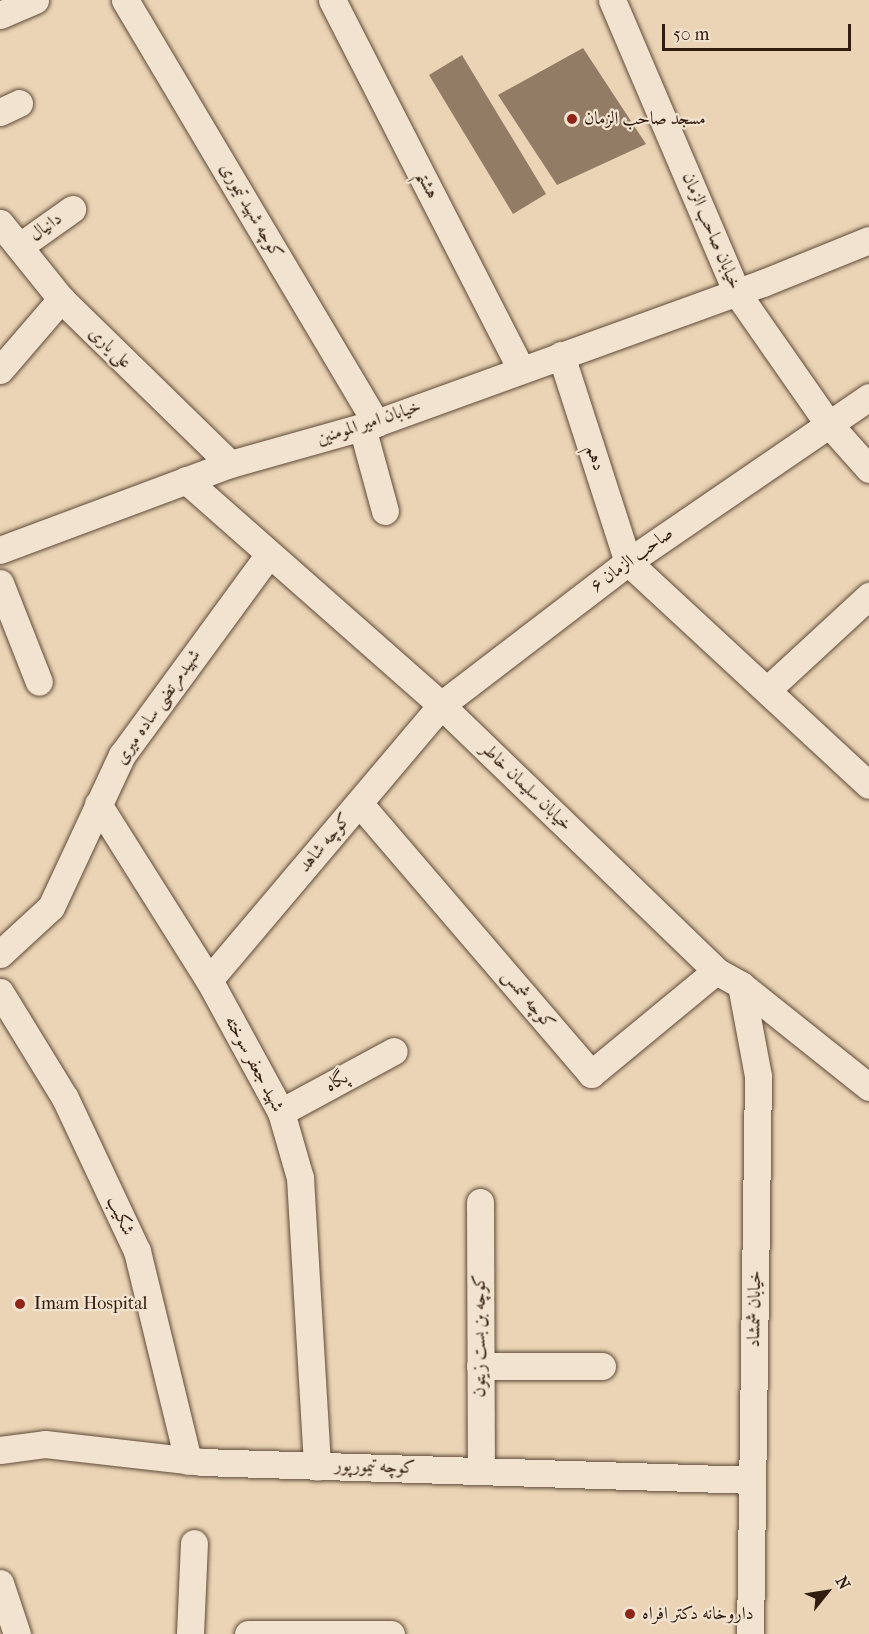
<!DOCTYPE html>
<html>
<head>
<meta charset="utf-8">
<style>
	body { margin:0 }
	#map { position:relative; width:869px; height:1634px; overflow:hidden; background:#ead4b5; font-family:"IM FELL French Canon",Amiri,serif }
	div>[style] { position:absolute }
	.building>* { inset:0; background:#927c65 }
	.roads { filter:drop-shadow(0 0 2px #604a38) drop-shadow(0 0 2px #604a38) }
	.minor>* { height:27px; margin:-13.5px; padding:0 13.5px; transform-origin:13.5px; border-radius:13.5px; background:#f1e3cf }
	.dots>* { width:16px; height:16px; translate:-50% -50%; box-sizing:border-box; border:3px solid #f1e3cf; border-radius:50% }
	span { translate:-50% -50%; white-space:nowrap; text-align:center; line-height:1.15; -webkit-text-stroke:4.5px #f1e3cf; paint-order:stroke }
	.poi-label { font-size:18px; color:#321c0f }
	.left { translate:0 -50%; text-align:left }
	.street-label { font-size:18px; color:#321c0f }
	.north { position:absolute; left:797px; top:1562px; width:60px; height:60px; -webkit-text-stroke:4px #f1e3cf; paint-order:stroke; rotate:60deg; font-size:16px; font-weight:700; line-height:24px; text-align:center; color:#321c0f }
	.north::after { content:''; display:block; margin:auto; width:21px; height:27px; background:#321c0f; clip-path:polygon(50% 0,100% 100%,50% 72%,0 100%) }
	.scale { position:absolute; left:662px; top:24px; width:189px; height:27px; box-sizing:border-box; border:3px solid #321c0f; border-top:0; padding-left:8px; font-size:18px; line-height:21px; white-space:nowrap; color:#321c0f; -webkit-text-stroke:4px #f1e3cf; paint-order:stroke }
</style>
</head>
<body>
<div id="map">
	<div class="building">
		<div style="clip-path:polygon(583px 48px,646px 144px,557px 185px,498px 95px)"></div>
		<div style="clip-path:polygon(462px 55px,546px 194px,513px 214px,429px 75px)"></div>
	</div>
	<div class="roads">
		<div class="minor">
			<div style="left:125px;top:0;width:492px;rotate:59.3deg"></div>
			<div style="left:332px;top:0;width:415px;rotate:62.9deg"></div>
			<div style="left:612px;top:0;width:319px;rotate:66.9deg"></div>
			<div style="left:737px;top:293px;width:157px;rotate:55.1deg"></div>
			<div style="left:827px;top:422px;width:63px;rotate:48.2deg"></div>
			<div style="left:0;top:15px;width:38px;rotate:-23deg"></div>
			<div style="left:0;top:112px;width:21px;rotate:-25deg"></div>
			<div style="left:0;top:223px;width:97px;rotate:51.2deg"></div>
			<div style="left:61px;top:299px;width:236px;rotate:44.3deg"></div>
			<div style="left:20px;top:246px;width:64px;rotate:-35.4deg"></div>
			<div style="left:561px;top:355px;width:218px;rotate:72.1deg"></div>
			<div style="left:628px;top:562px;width:328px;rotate:42.8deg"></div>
			<div style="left:0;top:370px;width:94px;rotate:-49.3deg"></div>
			<div style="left:362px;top:427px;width:87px;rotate:74.7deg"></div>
			<div style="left:186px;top:480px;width:340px;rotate:41.4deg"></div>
			<div style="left:441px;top:705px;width:383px;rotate:44deg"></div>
			<div style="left:716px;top:971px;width:29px;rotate:29deg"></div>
			<div style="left:741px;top:985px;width:164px;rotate:38.6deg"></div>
			<div style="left:0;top:550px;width:246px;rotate:-20.5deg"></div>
			<div style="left:230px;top:464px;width:152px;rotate:-15.7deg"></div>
			<div style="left:376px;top:423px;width:412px;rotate:-19.9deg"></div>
			<div style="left:763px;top:283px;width:114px;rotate:-22.1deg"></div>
			<div style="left:0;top:583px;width:106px;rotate:68.5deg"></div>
			<div style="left:767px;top:690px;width:139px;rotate:-42.7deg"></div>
			<div style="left:359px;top:803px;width:357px;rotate:49.4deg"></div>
			<div style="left:591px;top:1074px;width:162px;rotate:-39.5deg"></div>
			<div style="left:98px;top:804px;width:208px;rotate:57.8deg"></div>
			<div style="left:209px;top:980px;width:150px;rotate:61.4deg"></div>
			<div style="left:281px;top:1112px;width:69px;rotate:73.9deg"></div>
			<div style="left:300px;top:1178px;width:289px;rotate:86.6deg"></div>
			<div style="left:0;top:954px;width:69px;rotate:-42.7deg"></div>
			<div style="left:51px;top:907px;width:168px;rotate:-65deg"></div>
			<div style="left:122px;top:755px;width:249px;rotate:-53.8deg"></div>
			<div style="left:209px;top:980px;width:360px;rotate:-49.8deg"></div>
			<div style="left:441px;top:705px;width:235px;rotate:-37.4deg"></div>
			<div style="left:628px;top:562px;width:292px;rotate:-34.4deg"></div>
			<div style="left:741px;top:985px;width:93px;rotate:79.4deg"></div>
			<div style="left:758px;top:1076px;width:558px;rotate:90.82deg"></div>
			<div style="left:0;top:992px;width:124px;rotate:58.5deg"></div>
			<div style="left:65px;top:1098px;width:169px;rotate:64.8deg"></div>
			<div style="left:137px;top:1251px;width:216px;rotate:76.3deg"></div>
			<div style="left:281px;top:1112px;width:128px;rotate:-28.4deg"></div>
			<div style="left:480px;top:1202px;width:268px;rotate:89.8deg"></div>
			<div style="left:480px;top:1366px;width:122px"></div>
			<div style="left:0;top:1450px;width:45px;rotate:-7.6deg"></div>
			<div style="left:45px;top:1444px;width:158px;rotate:6.5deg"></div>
			<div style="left:202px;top:1462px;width:550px;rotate:1.87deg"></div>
			<div style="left:0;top:1583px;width:54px;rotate:71.6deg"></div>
			<div style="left:190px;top:1634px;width:91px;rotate:-87.5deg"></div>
			<div style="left:248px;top:1634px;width:143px"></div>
		</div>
	</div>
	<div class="dots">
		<div style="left:572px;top:119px;background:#8f2418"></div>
		<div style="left:20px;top:1304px;background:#8f2418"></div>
		<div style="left:630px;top:1614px;background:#8f2418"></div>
	</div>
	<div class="poi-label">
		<span class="left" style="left:584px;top:119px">مسجد صاحب الزمان</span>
		<span class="left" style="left:34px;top:1304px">Imam Hospital</span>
		<span class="left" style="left:642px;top:1614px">داروخانه دکتر افراه</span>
	</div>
	<div class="street-label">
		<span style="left:427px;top:185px;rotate:63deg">هشتم</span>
		<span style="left:251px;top:211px;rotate:60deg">کوچه شهید تیموری</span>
		<span style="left:46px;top:227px;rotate:-35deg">دانیال</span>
		<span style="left:711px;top:231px;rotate:67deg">خیابان صاحب الزمان</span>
		<span style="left:110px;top:348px;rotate:44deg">علی یاری</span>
		<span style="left:369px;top:423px;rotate:-18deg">خیابان امیر المومنین</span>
		<span style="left:595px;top:458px;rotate:72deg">دهم</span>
		<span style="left:632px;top:560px;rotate:-36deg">صاحب الزمان ۶</span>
		<span style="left:158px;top:707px;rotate:-55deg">شهیدمرتضی ساده میری</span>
		<span style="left:526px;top:787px;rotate:44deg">خیابان سلیمان خاطر</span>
		<span style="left:325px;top:843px;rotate:-50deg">کوچه شاهد</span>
		<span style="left:528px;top:1000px;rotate:50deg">کوچه شمس</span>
		<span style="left:254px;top:1064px;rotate:62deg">شهید جعفر سوخته</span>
		<span style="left:337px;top:1082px;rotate:-29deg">پگاه</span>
		<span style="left:120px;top:1216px;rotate:65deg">شکیب</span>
		<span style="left:755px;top:1309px;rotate:-89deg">خیابان شمشاد</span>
		<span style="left:480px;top:1336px;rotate:-90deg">کوچه بن بست زیتون</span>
		<span style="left:375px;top:1467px;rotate:2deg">کوچه تیمورپور</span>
	</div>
	<div class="north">N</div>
	<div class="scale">50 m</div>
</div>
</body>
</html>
